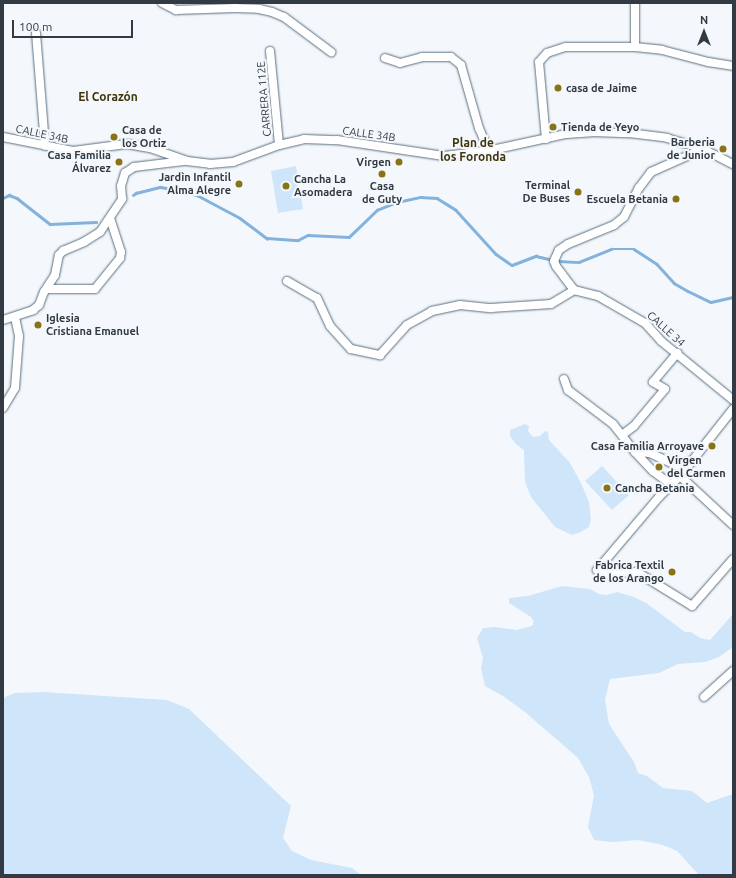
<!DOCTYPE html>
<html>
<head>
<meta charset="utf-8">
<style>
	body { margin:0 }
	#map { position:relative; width:736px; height:878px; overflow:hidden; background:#f4f8fc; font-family:Ubuntu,sans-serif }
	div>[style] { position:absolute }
	.green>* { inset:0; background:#cee5fa }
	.stream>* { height:2.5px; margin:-1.25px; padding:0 1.25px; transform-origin:1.25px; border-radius:1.25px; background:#83b2dd }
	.roads { filter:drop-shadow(0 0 1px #5a6e7f) drop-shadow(0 0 1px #5a6e7f) }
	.street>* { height:8px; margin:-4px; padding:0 4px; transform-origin:4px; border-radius:4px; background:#fff }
	.dots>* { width:11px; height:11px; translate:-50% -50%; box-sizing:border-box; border:2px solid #f4f8fc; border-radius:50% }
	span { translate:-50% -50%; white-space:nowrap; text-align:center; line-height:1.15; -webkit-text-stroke:4px #f4f8fc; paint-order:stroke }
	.poi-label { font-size:11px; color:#323b43; font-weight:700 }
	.left { translate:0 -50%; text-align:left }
	.right { translate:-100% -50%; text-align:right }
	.street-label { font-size:11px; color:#323b43 }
	.neighbourhood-label { font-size:12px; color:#3f360b; font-weight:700 }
	.frame { position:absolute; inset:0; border:4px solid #323b43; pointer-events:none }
	.north { position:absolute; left:684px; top:12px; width:40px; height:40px; -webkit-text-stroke:3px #f4f8fc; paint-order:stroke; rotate:0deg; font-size:11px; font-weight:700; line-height:16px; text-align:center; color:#323b43 }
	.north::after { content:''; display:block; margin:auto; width:14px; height:18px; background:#323b43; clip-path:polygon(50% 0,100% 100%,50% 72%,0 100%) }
	.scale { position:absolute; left:12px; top:20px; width:121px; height:18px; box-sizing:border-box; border:2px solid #323b43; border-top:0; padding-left:5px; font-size:12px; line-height:14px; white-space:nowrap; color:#323b43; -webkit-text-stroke:3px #f4f8fc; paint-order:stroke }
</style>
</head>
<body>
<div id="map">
	<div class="green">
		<div style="clip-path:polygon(296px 166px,303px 209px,278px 213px,271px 171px)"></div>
		<div style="clip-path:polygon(525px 424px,529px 426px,528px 431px,533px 437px,540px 436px,545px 431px,548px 432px,549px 440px,570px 463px,581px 483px,589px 502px,591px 519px,589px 527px,581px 532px,572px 535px,555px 527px,531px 497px,525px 482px,524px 450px,516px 444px,510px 436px,510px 430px)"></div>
		<div style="clip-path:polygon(602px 466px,629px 495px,612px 510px,585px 481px)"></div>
		<div style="clip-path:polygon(562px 586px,590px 589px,599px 594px,606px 595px,617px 592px,634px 597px,646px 603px,685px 632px,691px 632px,700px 638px,710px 640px,733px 614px,733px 647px,719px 657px,705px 662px,678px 664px,659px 673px,610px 679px,605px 700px,609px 724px,634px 762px,638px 773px,647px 776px,663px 788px,692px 791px,707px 803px,733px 794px,733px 875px,699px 875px,677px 851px,663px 845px,638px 840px,611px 842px,594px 840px,588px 827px,594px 795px,589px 777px,578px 758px,525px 712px,503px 696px,485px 686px,481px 669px,483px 658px,477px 638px,483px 628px,495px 627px,516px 630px,532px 626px,534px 622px,531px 617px,509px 603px,509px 598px,528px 596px)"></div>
		<div style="clip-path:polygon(43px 692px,167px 700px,189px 709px,291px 806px,283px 838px,292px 851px,311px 860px,352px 868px,361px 875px,3px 875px,3px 700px,5px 697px,15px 693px)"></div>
	</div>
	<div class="stream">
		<div style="left:133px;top:195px;width:4px;rotate:-34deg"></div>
		<div style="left:136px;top:193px;width:25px;rotate:-14deg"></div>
		<div style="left:160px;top:187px;width:19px;rotate:9deg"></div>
		<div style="left:179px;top:190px;width:19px;rotate:16deg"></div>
		<div style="left:197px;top:195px;width:49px;rotate:28.1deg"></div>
		<div style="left:240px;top:218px;width:34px;rotate:37deg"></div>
		<div style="left:267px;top:238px;width:31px;rotate:4deg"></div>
		<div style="left:298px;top:240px;width:11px;rotate:-27deg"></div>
		<div style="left:308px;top:235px;width:41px;rotate:2.8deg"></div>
		<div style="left:349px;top:237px;width:39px;rotate:-44deg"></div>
		<div style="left:377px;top:210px;width:22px;rotate:-22deg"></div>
		<div style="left:397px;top:202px;width:24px;rotate:-12deg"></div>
		<div style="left:420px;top:197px;width:17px;rotate:3deg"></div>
		<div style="left:437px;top:198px;width:22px;rotate:32deg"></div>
		<div style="left:456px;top:210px;width:59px;rotate:47.7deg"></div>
		<div style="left:496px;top:254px;width:19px;rotate:35deg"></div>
		<div style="left:512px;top:265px;width:26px;rotate:-21deg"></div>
		<div style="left:536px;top:256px;width:23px;rotate:13deg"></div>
		<div style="left:558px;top:261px;width:21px;rotate:3deg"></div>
		<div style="left:579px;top:262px;width:35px;rotate:-22deg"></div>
		<div style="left:611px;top:249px;width:23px"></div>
		<div style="left:634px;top:249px;width:27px;rotate:33deg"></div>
		<div style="left:657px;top:264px;width:25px;rotate:48deg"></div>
		<div style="left:674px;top:283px;width:16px;rotate:30deg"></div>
		<div style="left:688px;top:291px;width:25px;rotate:26deg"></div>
		<div style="left:711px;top:302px;width:23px;rotate:-13deg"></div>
		<div style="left:3px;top:198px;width:7px;rotate:-27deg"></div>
		<div style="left:9px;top:195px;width:9px;rotate:21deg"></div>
		<div style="left:17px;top:198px;width:42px;rotate:38.2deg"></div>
		<div style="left:50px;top:224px;width:46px;rotate:-2.5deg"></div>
	</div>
	<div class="roads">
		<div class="street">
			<div style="left:162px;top:3px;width:16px;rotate:27deg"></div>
			<div style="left:176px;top:10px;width:59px;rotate:-1.9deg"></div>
			<div style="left:235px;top:8px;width:24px;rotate:2deg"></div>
			<div style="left:259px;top:9px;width:13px;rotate:13deg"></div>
			<div style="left:272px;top:12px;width:13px;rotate:23deg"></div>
			<div style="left:284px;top:17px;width:59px;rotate:36.7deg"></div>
			<div style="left:635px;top:3px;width:44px;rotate:90deg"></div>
			<div style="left:36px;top:33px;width:113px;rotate:85.4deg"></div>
			<div style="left:270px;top:51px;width:94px;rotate:84.5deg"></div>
			<div style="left:385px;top:58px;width:16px;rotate:18deg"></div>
			<div style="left:400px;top:63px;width:23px;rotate:-15deg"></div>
			<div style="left:422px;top:57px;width:29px"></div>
			<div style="left:451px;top:57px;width:13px;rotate:39deg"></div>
			<div style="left:461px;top:65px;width:66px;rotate:74.1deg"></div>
			<div style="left:479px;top:128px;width:13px;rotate:67deg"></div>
			<div style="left:484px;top:140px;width:13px;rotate:51deg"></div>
			<div style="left:3px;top:137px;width:71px;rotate:11.3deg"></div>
			<div style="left:73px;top:151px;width:54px;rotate:-7.4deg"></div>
			<div style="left:127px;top:144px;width:23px;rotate:10deg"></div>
			<div style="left:150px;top:148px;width:39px;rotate:19deg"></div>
			<div style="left:187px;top:161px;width:23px;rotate:7deg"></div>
			<div style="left:210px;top:164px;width:23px;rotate:-5deg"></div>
			<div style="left:233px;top:162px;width:49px;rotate:-20.3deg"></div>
			<div style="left:279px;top:145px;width:26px;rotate:-13deg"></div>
			<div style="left:304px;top:139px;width:33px;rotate:2deg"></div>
			<div style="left:337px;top:140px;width:108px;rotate:8.5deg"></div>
			<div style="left:444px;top:156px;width:48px;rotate:-7.1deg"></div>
			<div style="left:492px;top:150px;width:76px;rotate:-12.2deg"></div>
			<div style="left:566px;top:134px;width:26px;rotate:-4deg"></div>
			<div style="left:592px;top:132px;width:37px;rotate:2deg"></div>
			<div style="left:629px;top:133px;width:38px;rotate:7deg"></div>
			<div style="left:667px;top:138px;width:38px;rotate:17deg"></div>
			<div style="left:703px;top:149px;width:34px;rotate:27deg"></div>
			<div style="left:546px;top:139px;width:77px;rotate:-95.2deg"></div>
			<div style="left:539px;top:62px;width:12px;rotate:-48deg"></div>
			<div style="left:547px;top:53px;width:20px;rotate:-18deg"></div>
			<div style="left:566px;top:47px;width:69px"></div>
			<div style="left:635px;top:47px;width:27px;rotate:6deg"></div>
			<div style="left:662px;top:50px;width:48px;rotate:14.6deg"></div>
			<div style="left:708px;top:62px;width:25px;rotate:9deg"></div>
			<div style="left:287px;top:281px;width:34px;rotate:30deg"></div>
			<div style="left:317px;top:298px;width:31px;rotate:65deg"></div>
			<div style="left:330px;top:326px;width:31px;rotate:48deg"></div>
			<div style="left:351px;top:349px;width:30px;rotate:12deg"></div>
			<div style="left:380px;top:355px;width:40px;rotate:-48deg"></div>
			<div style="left:407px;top:325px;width:29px;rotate:-29deg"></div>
			<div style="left:432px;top:311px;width:29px;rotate:-12deg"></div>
			<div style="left:460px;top:305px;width:31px;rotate:6deg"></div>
			<div style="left:491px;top:308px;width:60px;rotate:-3.8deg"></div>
			<div style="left:551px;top:304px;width:27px;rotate:-31deg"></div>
			<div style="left:574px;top:290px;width:30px;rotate:-127deg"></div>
			<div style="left:556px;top:266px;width:5px;rotate:-112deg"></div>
			<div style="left:554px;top:261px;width:12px;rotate:-66deg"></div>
			<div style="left:559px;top:250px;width:11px;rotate:-34deg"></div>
			<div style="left:568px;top:244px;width:50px;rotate:-22.4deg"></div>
			<div style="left:614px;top:225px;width:13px;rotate:-39deg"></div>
			<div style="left:624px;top:217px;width:33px;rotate:-63deg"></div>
			<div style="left:639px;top:188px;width:20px;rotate:-53deg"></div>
			<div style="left:651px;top:172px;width:57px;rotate:-23.9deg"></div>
			<div style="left:47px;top:289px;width:48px"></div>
			<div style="left:95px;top:289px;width:40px;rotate:-51deg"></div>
			<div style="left:120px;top:258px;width:6px;rotate:-81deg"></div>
			<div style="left:121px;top:252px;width:35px;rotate:-108deg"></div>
			<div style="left:574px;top:290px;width:25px;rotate:14deg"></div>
			<div style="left:598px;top:296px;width:54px;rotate:29.9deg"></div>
			<div style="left:645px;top:323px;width:24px;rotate:48deg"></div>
			<div style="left:661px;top:341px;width:93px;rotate:39.3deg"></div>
			<div style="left:3px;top:320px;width:32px;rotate:-18deg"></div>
			<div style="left:33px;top:310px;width:8px;rotate:-40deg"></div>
			<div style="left:39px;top:305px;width:14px;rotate:-69deg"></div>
			<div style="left:44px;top:292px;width:20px;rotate:-57deg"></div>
			<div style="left:55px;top:275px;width:20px;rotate:-79deg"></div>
			<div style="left:59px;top:255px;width:6px;rotate:-45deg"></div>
			<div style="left:63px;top:251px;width:23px;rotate:-23deg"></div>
			<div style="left:84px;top:242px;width:19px;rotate:-32deg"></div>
			<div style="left:100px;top:232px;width:40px;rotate:-56deg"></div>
			<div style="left:122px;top:199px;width:13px;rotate:-94deg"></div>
			<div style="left:121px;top:186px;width:14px;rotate:-73deg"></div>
			<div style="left:125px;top:173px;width:11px;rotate:-34deg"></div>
			<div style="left:134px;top:167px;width:50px;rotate:-6.8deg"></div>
			<div style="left:564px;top:379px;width:12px;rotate:70deg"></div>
			<div style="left:568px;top:390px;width:56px;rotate:37.1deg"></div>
			<div style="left:613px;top:424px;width:36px;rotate:52deg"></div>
			<div style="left:635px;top:452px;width:15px;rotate:4deg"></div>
			<div style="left:650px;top:453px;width:38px;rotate:25deg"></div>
			<div style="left:3px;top:408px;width:23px;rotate:-59deg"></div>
			<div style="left:15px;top:388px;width:52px;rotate:-85.6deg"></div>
			<div style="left:19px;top:336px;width:19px;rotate:-102deg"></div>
			<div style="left:733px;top:409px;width:85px;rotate:128.3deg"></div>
			<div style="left:680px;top:476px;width:30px;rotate:135deg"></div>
			<div style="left:659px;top:497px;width:96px;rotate:130.3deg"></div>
			<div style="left:597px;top:570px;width:6px;rotate:45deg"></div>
			<div style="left:601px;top:574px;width:36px;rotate:-3deg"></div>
			<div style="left:637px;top:572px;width:65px;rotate:31.7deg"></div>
			<div style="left:692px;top:606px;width:62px;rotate:-48.9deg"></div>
			<div style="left:622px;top:435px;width:15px;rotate:-37deg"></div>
			<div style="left:634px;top:426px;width:48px;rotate:-50deg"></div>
			<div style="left:665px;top:389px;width:14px;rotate:-150deg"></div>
			<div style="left:653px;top:382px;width:38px;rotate:-50deg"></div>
			<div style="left:635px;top:452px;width:26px;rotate:47deg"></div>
			<div style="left:653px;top:471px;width:21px;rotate:37deg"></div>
			<div style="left:680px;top:476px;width:72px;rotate:42.8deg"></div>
			<div style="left:704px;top:697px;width:39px;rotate:-42deg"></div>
		</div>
	</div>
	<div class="dots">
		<div style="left:558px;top:88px;background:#887417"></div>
		<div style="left:553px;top:127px;background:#887417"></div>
		<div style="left:114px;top:137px;background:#887417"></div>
		<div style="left:723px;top:149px;background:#887417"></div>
		<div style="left:119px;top:162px;background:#887417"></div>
		<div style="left:399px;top:162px;background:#887417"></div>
		<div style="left:382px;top:174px;background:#887417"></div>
		<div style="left:239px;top:184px;background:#887417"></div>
		<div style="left:286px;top:186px;background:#887417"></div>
		<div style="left:578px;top:192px;background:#887417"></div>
		<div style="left:676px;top:199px;background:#887417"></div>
		<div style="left:38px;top:325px;background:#887417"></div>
		<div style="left:712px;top:446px;background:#887417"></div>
		<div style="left:659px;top:467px;background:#887417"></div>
		<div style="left:607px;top:488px;background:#887417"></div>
		<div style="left:672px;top:572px;background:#887417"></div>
	</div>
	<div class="poi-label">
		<span class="left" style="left:566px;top:88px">casa de Jaime</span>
		<span class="left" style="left:561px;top:127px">Tienda de Yeyo</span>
		<span class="left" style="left:122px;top:137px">Casa de<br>los Ortiz</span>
		<span class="right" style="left:715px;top:149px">Barberia<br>de Junior</span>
		<span class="right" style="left:111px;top:162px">Casa Familia<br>Álvarez</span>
		<span class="right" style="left:391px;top:162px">Virgen</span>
		<span class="right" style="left:231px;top:184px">Jardìn Infantil<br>Alma Alegre</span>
		<span class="left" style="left:294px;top:186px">Cancha La<br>Asomadera</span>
		<span class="right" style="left:570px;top:192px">Terminal<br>De Buses</span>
		<span style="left:382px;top:193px">Casa<br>de Guty</span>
		<span class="right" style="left:668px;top:199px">Escuela Betania</span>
		<span class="left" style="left:46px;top:325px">Iglesia<br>Cristiana Emanuel</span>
		<span class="right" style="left:704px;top:446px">Casa Familia Arroyave</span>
		<span class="left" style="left:667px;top:467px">Virgen<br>del Carmen</span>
		<span class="left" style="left:615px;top:488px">Cancha Betania</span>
		<span class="right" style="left:664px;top:572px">Fabrica Textil<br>de los Arango</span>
	</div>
	<div class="street-label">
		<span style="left:264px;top:99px;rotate:-95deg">CARRERA 112E</span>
		<span style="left:42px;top:134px;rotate:12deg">CALLE 34B</span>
		<span style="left:369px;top:134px;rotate:8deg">CALLE 34B</span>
		<span style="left:666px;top:329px;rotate:42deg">CALLE 34</span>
	</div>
	<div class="neighbourhood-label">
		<span style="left:108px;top:97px">El Corazón</span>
		<span style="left:473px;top:150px">Plan de<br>los Foronda</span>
	</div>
	<div class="frame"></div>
	<div class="north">N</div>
	<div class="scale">100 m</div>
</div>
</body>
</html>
